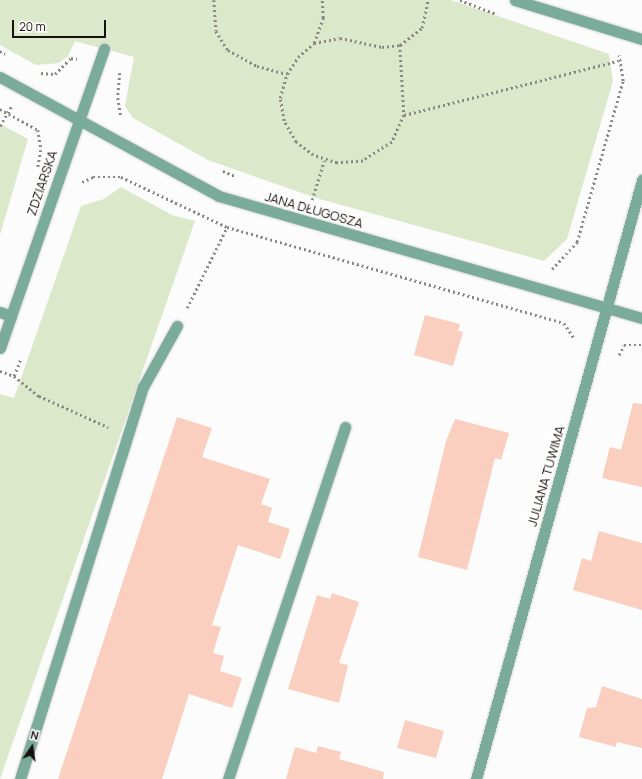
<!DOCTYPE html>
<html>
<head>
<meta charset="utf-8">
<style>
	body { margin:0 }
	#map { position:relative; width:642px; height:779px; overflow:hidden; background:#fcfcfc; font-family:Manrope,sans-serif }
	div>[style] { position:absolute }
	.green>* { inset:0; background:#dbe8ca }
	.building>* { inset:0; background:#facfbf }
	.path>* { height:2.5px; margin-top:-1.25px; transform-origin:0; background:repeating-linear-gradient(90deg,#8b8785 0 2px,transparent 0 5px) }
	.roads { filter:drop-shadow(0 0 1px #d8d6d6) drop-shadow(0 0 1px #d8d6d6) }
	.service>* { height:11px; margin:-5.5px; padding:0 5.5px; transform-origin:5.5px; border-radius:5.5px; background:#7bab9a }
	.minor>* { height:11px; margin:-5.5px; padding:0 5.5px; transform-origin:5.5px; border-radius:5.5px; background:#7bab9a }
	span { translate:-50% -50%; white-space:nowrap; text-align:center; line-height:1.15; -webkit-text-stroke:3.5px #fff; paint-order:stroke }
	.street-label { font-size:13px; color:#18100c }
	.north { position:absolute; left:12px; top:727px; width:40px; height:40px; -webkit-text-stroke:3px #fff; paint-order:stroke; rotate:13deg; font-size:11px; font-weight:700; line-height:16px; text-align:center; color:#18100c }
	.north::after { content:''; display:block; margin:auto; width:14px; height:18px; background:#18100c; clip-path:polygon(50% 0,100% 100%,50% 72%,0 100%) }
	.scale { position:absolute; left:12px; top:20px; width:94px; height:18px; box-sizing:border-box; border:2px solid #18100c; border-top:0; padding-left:5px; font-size:12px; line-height:14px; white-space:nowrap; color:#18100c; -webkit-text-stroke:3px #fff; paint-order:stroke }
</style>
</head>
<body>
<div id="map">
	<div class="green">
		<div style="clip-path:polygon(0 0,451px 0,609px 54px,613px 81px,567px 239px,544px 261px,316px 198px,208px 160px,133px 118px,125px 106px,134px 57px,75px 41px,68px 56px,59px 63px,36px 65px,0 45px)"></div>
		<div style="clip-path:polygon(0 124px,28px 139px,0 235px)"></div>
		<div style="clip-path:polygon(121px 187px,172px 215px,195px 221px,0 779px,0 394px,14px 398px,81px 206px,104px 199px)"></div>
	</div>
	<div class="building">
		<div style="clip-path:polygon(425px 315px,460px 324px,458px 331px,463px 332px,453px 366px,414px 355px)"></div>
		<div style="clip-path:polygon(633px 403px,642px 404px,642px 487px,602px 478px,610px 447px,621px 450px)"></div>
		<div style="clip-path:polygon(177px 417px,212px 428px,202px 457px,270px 479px,261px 504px,272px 508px,268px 522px,290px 529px,280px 559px,238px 545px,212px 625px,221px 627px,213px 653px,224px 656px,220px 671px,242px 678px,232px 708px,189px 694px,162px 779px,58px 779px)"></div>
		<div style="clip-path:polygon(455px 419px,509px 433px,501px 460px,495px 458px,467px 570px,418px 557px,446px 441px)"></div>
		<div style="clip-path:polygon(599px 531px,642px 543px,642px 610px,573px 590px,582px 558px,591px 561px)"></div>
		<div style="clip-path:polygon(332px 593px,359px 602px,339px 663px,348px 665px,339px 703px,288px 689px,317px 595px,330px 599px)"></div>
		<div style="clip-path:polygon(602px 686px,642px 699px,642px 748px,617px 742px,616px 747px,579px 737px,587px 708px,596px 707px)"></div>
		<div style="clip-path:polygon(405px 720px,444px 731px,436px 758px,397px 748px)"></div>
		<div style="clip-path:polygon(318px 746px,341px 752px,339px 759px,384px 772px,383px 779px,286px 779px,295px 747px,316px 753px)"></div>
	</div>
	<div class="path">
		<div style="left:214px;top:0;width:31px;rotate:86deg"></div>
		<div style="left:216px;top:31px;width:22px;rotate:58deg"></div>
		<div style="left:228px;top:50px;width:33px;rotate:29deg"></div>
		<div style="left:257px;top:66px;width:31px;rotate:15deg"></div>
		<div style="left:460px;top:0;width:40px;rotate:21deg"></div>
		<div style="left:314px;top:43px;width:27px;rotate:-70deg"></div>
		<div style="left:323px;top:18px;width:18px;rotate:-93deg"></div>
		<div style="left:400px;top:45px;width:70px;rotate:86.7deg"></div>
		<div style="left:404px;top:115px;width:30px;rotate:114deg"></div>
		<div style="left:392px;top:142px;width:35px;rotate:147deg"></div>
		<div style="left:363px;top:161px;width:26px;rotate:176deg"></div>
		<div style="left:337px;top:163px;width:25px;rotate:-162deg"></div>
		<div style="left:313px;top:155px;width:21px;rotate:-143deg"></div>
		<div style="left:296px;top:142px;width:24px;rotate:-120deg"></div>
		<div style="left:284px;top:121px;width:23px;rotate:-100deg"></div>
		<div style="left:280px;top:98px;width:25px;rotate:-74deg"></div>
		<div style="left:287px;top:74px;width:20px;rotate:-57deg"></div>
		<div style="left:298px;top:57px;width:21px;rotate:-41deg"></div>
		<div style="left:314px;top:43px;width:26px;rotate:-11deg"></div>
		<div style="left:340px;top:38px;width:43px;rotate:12.1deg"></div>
		<div style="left:382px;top:47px;width:18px;rotate:-6deg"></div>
		<div style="left:400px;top:45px;width:28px;rotate:-38deg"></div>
		<div style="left:422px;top:28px;width:29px;rotate:-78deg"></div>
		<div style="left:0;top:51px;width:6px;rotate:31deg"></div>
		<div style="left:41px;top:73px;width:14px;rotate:4deg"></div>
		<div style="left:55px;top:74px;width:23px;rotate:-45deg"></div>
		<div style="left:71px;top:58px;width:6px;rotate:9deg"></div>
		<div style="left:120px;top:73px;width:25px;rotate:95deg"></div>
		<div style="left:118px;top:98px;width:18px;rotate:81deg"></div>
		<div style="left:0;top:109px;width:43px;rotate:28.9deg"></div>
		<div style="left:38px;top:130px;width:20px;rotate:81deg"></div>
		<div style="left:41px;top:150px;width:17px;rotate:100deg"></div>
		<div style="left:404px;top:115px;width:221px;rotate:-14.2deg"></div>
		<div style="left:0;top:126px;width:22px;rotate:-60deg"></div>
		<div style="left:223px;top:171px;width:13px;rotate:23deg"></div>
		<div style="left:82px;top:182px;width:12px;rotate:-24deg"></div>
		<div style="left:93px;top:177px;width:28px"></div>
		<div style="left:121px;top:177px;width:117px;rotate:25.3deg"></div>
		<div style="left:227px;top:227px;width:350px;rotate:15.9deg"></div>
		<div style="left:564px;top:323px;width:18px;rotate:56deg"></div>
		<div style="left:312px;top:200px;width:41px;rotate:-72.9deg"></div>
		<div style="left:552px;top:269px;width:37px;rotate:-47deg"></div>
		<div style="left:577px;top:242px;width:167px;rotate:-74.1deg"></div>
		<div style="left:623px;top:81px;width:26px;rotate:-99deg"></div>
		<div style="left:187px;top:308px;width:90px;rotate:-63.7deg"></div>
		<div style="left:619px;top:355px;width:11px;rotate:-63deg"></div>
		<div style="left:624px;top:345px;width:18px"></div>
		<div style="left:0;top:371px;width:15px;rotate:20deg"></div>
		<div style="left:14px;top:376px;width:17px;rotate:-69deg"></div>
		<div style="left:14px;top:376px;width:32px;rotate:39deg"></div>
		<div style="left:39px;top:396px;width:76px;rotate:24.2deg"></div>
	</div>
	<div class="roads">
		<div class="service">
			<div style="left:0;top:348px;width:34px;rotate:-71deg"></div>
			<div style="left:20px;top:779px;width:411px;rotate:-72.6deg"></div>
			<div style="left:143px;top:387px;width:70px;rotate:-60.9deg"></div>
		</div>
		<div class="minor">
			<div style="left:515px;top:0;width:133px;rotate:17.1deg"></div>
			<div style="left:0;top:77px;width:249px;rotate:28.5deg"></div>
			<div style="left:219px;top:196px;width:440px;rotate:16.1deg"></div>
			<div style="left:0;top:312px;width:12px;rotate:20deg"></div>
			<div style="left:11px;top:316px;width:283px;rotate:-70.8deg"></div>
			<div style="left:228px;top:779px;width:371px;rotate:-71.6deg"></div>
			<div style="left:476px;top:779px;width:622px;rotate:-74.51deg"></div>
		</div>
	</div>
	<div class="street-label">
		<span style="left:42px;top:183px;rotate:-71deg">ZDZIARSKA</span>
		<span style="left:314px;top:210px;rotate:16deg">JANA DŁUGOSZA</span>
		<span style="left:546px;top:476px;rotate:-74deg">JULIANA TUWIMA</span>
	</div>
	<div class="north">N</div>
	<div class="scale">20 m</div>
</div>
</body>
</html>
